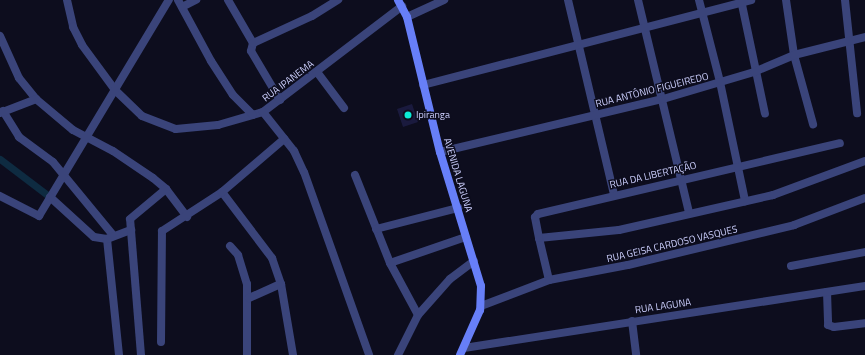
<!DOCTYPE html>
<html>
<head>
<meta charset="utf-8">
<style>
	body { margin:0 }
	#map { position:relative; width:865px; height:355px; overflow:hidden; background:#0d0d1e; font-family:"Titillium Web",sans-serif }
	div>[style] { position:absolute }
	.canal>* { height:7px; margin:-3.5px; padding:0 3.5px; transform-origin:3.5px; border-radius:3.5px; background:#0e2b41 }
	.building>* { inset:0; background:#1a1a3e }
	.minor>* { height:8px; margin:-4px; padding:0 4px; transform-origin:4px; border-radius:4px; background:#3a447a }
	.tertiary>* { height:8px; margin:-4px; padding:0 4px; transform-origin:4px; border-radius:4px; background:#3a447a }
	.secondary>* { height:8px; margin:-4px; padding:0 4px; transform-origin:4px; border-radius:4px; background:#677ff8 }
	.dots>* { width:11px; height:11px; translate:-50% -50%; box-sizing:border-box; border:2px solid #0d0d1e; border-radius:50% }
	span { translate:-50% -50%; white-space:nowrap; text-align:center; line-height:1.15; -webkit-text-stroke:3px #0d0d1e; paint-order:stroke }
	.street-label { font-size:10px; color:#cccffd }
	.poi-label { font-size:10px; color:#cccffd }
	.left { translate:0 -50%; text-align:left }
</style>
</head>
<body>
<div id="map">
	<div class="canal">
		<div style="left:0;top:159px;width:63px;rotate:37.2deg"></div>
	</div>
	<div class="building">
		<div style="clip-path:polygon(412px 104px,418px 122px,403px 127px,397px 109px)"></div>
	</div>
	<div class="minor">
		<div style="left:67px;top:0;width:28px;rotate:77deg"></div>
		<div style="left:73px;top:27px;width:20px;rotate:63deg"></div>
		<div style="left:82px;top:45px;width:56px;rotate:53.7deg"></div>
		<div style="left:115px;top:90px;width:37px;rotate:44deg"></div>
		<div style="left:142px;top:116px;width:36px;rotate:21deg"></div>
		<div style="left:176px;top:129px;width:42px;rotate:-5.4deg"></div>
		<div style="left:218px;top:125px;width:47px;rotate:-16.1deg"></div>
		<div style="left:263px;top:112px;width:175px;rotate:-37.3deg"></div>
		<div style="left:178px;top:0;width:69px;rotate:61.6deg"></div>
		<div style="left:211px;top:61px;width:40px;rotate:57.1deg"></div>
		<div style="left:233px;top:95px;width:28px;rotate:45deg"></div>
		<div style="left:228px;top:0;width:50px;rotate:59.8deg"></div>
		<div style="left:253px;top:43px;width:8px;rotate:104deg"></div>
		<div style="left:251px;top:51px;width:57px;rotate:59.4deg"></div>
		<div style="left:568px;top:0;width:199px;rotate:76.7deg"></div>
		<div style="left:638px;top:0;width:219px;rotate:76.5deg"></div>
		<div style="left:699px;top:0;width:85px;rotate:75.6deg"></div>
		<div style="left:720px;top:82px;width:122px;rotate:78.1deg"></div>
		<div style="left:741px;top:0;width:116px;rotate:78.1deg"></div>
		<div style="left:786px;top:0;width:56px;rotate:81.7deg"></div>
		<div style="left:794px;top:55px;width:72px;rotate:74.6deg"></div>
		<div style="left:845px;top:0;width:114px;rotate:83.9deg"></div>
		<div style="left:182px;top:7px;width:16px;rotate:-27deg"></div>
		<div style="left:0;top:36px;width:46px;rotate:65.7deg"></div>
		<div style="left:19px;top:78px;width:27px;rotate:51deg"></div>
		<div style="left:36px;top:99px;width:48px;rotate:40deg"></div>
		<div style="left:73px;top:130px;width:45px;rotate:27.7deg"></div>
		<div style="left:113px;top:151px;width:48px;rotate:34deg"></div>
		<div style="left:153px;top:178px;width:17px;rotate:40deg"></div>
		<div style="left:166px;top:189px;width:35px;rotate:53deg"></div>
		<div style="left:253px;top:43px;width:65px;rotate:-24.6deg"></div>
		<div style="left:312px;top:16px;width:31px;rotate:-32deg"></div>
		<div style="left:317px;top:72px;width:45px;rotate:53.1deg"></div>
		<div style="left:423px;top:85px;width:339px;rotate:-14.5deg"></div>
		<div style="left:3px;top:111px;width:31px;rotate:58deg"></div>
		<div style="left:19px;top:137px;width:42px;rotate:36.3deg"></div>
		<div style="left:53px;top:162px;width:94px;rotate:50.6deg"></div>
		<div style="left:263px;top:112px;width:50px;rotate:51.5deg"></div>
		<div style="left:294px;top:151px;width:23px;rotate:65deg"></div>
		<div style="left:304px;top:172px;width:194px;rotate:70.4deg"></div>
		<div style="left:0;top:113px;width:39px;rotate:-21deg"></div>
		<div style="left:440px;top:152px;width:229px;rotate:-13.4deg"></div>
		<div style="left:663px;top:99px;width:95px;rotate:-16.5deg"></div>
		<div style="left:754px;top:72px;width:43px;rotate:-23deg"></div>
		<div style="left:794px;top:55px;width:73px;rotate:-14.2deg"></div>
		<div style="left:355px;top:175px;width:95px;rotate:68.3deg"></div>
		<div style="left:390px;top:263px;width:59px;rotate:61.7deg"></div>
		<div style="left:222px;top:192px;width:83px;rotate:52.9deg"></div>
		<div style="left:272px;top:258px;width:28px;rotate:71deg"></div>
		<div style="left:281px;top:284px;width:72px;rotate:80.4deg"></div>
		<div style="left:0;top:196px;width:44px;rotate:27.1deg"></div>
		<div style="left:39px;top:216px;width:252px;rotate:-59deg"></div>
		<div style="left:50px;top:197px;width:59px;rotate:42.3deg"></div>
		<div style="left:94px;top:237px;width:13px;rotate:9deg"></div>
		<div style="left:376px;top:229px;width:85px;rotate:-14.4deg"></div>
		<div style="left:539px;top:238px;width:80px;rotate:-5.7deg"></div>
		<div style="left:619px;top:230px;width:158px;rotate:-12.8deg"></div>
		<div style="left:773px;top:195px;width:98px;rotate:-20.3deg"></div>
		<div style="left:230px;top:246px;width:12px;rotate:48deg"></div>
		<div style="left:238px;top:255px;width:30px;rotate:73deg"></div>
		<div style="left:247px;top:284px;width:71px;rotate:90deg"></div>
		<div style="left:390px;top:263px;width:80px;rotate:-18.9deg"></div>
		<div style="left:791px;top:266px;width:75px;rotate:-10.7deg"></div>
		<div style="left:549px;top:280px;width:43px;rotate:-103.4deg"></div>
		<div style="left:539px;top:238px;width:21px;rotate:-101deg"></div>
		<div style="left:535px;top:217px;width:4px;rotate:-45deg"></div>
		<div style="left:538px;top:214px;width:310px;rotate:-13.2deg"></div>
		<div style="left:827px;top:292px;width:33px;rotate:88deg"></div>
		<div style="left:828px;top:325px;width:6px;rotate:18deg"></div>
		<div style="left:834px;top:327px;width:31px;rotate:-7deg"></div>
		<div style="left:249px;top:298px;width:35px;rotate:-24deg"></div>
		<div style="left:481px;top:306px;width:73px;rotate:-20.9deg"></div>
		<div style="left:549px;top:280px;width:80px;rotate:-10.8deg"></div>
		<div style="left:628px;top:265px;width:171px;rotate:-13.5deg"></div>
		<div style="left:794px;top:225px;width:76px;rotate:-20.8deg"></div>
		<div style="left:632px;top:321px;width:34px;rotate:83deg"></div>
		<div style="left:161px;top:342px;width:111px;rotate:-89.5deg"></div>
		<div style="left:162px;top:231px;width:72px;rotate:-33deg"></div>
		<div style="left:222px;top:192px;width:82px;rotate:-40.5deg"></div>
		<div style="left:464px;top:348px;width:406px;rotate:-8.8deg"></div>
		<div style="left:119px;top:355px;width:117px;rotate:-95.9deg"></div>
		<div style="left:107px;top:239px;width:26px;rotate:-21deg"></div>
		<div style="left:141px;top:355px;width:136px;rotate:-94.6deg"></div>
		<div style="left:130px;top:219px;width:47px;rotate:-39.8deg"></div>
		<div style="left:398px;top:355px;width:45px;rotate:-63.4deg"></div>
		<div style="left:418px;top:315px;width:48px;rotate:-48.4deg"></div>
		<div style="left:450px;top:279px;width:30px;rotate:-37deg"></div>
	</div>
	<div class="tertiary">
		<div style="left:407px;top:17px;width:41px;rotate:-24.7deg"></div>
	</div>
	<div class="secondary">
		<div style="left:398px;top:0;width:19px;rotate:62deg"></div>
		<div style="left:407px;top:17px;width:139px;rotate:76.3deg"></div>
		<div style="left:440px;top:152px;width:140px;rotate:73deg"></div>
		<div style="left:481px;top:286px;width:24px;rotate:92deg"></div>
		<div style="left:480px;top:310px;width:49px;rotate:114deg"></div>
	</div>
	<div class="dots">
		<div style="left:408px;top:115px;background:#0bead6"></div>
	</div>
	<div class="street-label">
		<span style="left:288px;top:81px;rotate:-37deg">RUA IPANEMA</span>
		<span style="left:652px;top:90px;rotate:-14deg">RUA ANTÔNIO FIGUEIREDO</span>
		<span style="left:458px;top:175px;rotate:73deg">AVENIDA LAGUNA</span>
		<span style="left:653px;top:175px;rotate:-13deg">RUA DA LIBERTAÇÃO</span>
		<span style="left:672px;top:244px;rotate:-13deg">RUA GEISA CARDOSO VASQUES</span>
		<span style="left:663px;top:306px;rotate:-8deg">RUA LAGUNA</span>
	</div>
	<div class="poi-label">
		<span class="left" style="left:416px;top:115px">Ipiranga</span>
	</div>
</div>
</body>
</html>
